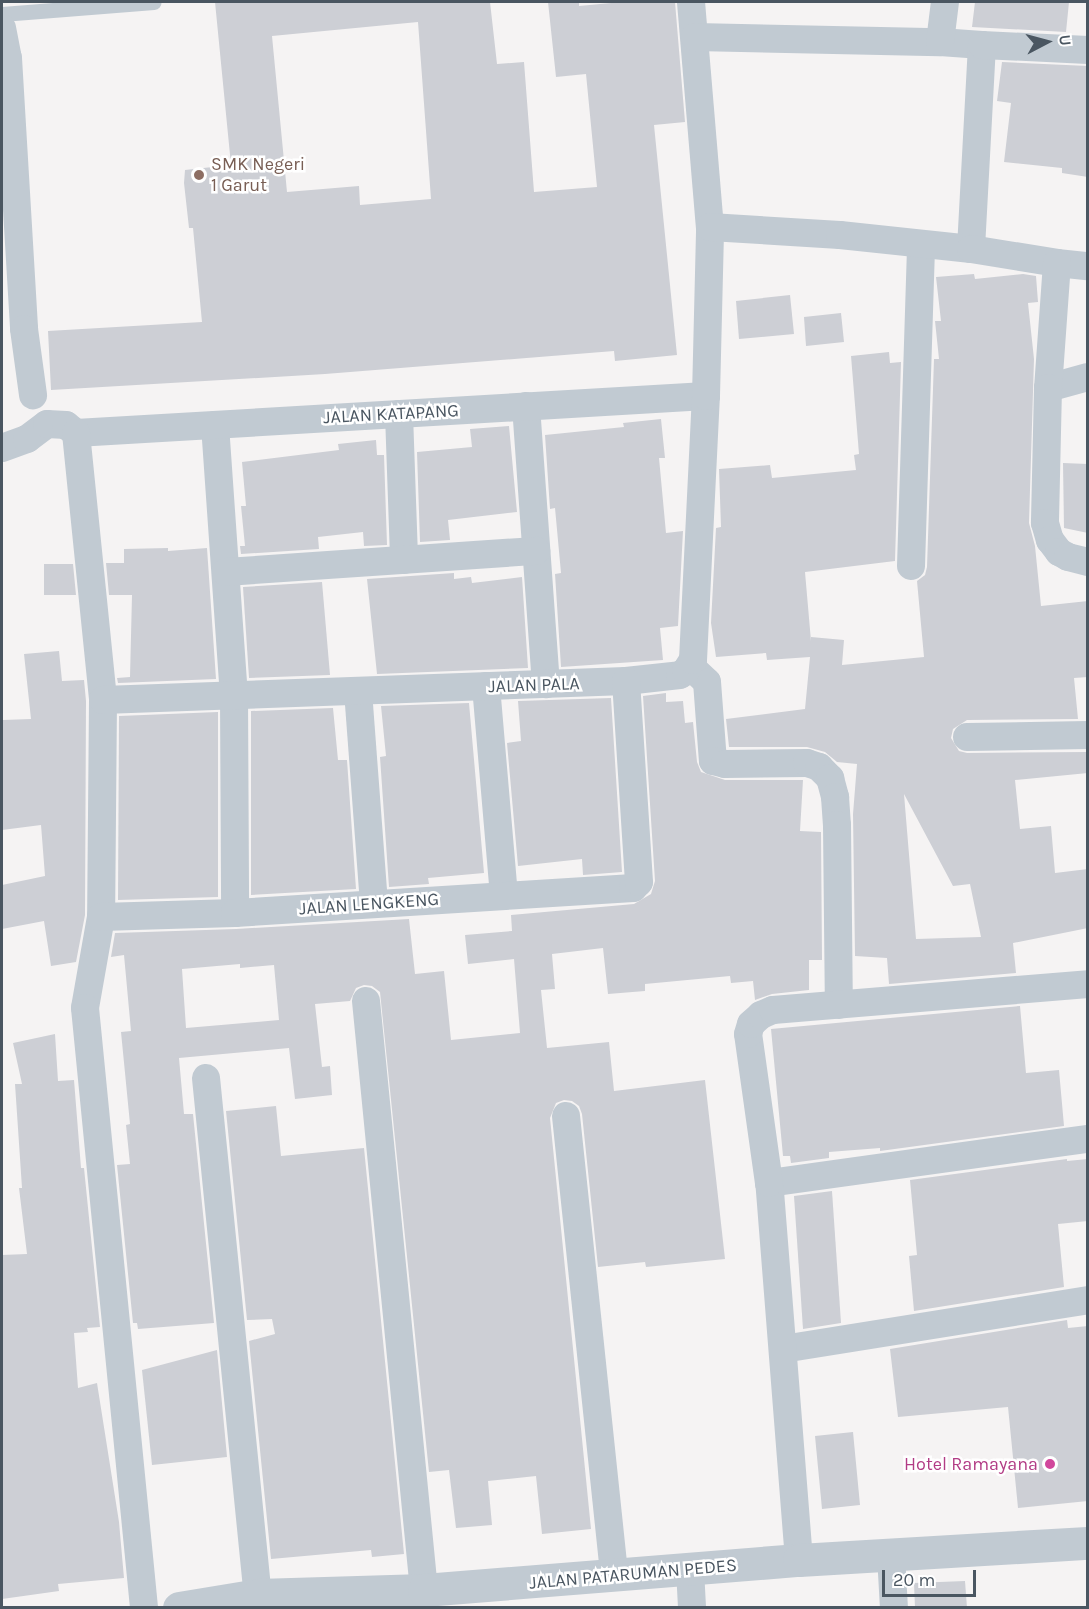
<!DOCTYPE html>
<html>
<head>
<meta charset="utf-8">
<style>
	body { margin:0 }
	#map { position:relative; width:1089px; height:1609px; overflow:hidden; background:#f5f3f3; font-family:Karla,sans-serif }
	div>[style] { position:absolute }
	.building>* { inset:0; background:#cdcfd5 }
	.service>* { height:15px; margin:-7.5px; padding:0 7.5px; transform-origin:7.5px; border-radius:7.5px; background:#c1cad2 }
	.minor>* { height:28px; margin:-14px; padding:0 14px; transform-origin:14px; border-radius:14px; background:#c1cad2 }
	.tertiary>* { height:33px; margin:-16.5px; padding:0 16.5px; transform-origin:16.5px; border-radius:16.5px; background:#c1cad2 }
	.dots>* { width:16px; height:16px; translate:-50% -50%; box-sizing:border-box; border:3px solid #fff; border-radius:50% }
	span { translate:-50% -50%; white-space:nowrap; text-align:center; line-height:1.15; -webkit-text-stroke:5px #fff; paint-order:stroke }
	.education-label { font-size:18px; color:#785e54 }
	.left { translate:0 -50%; text-align:left }
	.street-label { font-size:18px; color:#4a5661 }
	.hotel-label { font-size:18px; color:#b23c85 }
	.right { translate:-100% -50%; text-align:right }
	.frame { position:absolute; inset:0; border:3px solid #4a5661; pointer-events:none }
	.north { position:absolute; left:1017px; top:12px; width:60px; height:60px; -webkit-text-stroke:4px #fff; paint-order:stroke; rotate:84deg; font-size:16px; font-weight:700; line-height:24px; text-align:center; color:#4a5661 }
	.north::after { content:''; display:block; margin:auto; width:21px; height:27px; background:#4a5661; clip-path:polygon(50% 0,100% 100%,50% 72%,0 100%) }
	.scale { position:absolute; left:882px; top:1570px; width:94px; height:27px; box-sizing:border-box; border:3px solid #4a5661; border-top:0; padding-left:8px; font-size:18px; line-height:21px; white-space:nowrap; color:#4a5661; -webkit-text-stroke:4px #fff; paint-order:stroke }
</style>
</head>
<body>
<div id="map">
	<div class="building">
		<div style="clip-path:polygon(evenodd,215px 2px,490px 2px,497px 64px,524px 62px,534px 192px,597px 187px,586px 74px,556px 77px,548px 2px,579px 2px,579px 6px,622px 2px,675px 2px,685px 122px,654px 125px,677px 355px,615px 361px,614px 351px,325px 374px,51px 390px,48px 331px,202px 322px,193px 228px,189px 228px,184px 183px,185px 170px,231px 165px,215px 2px,418px 22px,431px 199px,360px 205px,359px 186px,287px 192px,272px 36px,418px 22px)"></div>
		<div style="clip-path:polygon(975px 2px,1069px 2px,1066px 32px,972px 27px)"></div>
		<div style="clip-path:polygon(1002px 62px,1088px 66px,1088px 177px,1062px 173px,1062px 168px,1004px 162px,1011px 103px,997px 101px)"></div>
		<div style="clip-path:polygon(evenodd,974px 274px,975px 279px,1023px 274px,1036px 276px,1038px 302px,1028px 303px,1034px 359px,1029px 523px,1035px 546px,1041px 606px,1088px 601px,1088px 677px,1074px 678px,1078px 719px,967px 720px,953px 729px,951px 738px,959px 751px,967px 753px,1088px 752px,1088px 773px,1015px 780px,1020px 829px,1051px 826px,1055px 873px,1088px 869px,1088px 928px,1013px 943px,1016px 973px,889px 984px,887px 958px,855px 956px,853px 814px,857px 764px,837px 762px,825px 752px,807px 747px,729px 747px,726px 719px,805px 709px,810px 657px,767px 660px,766px 653px,716px 657px,711px 623px,716px 528px,721px 527px,719px 469px,770px 465px,772px 478px,856px 470px,854px 455px,859px 454px,851px 356px,889px 352px,890px 363px,901px 362px,895px 561px,805px 572px,811px 641px,811px 637px,844px 640px,842px 665px,924px 657px,917px 581px,925px 575px,927px 567px,934px 359px,939px 359px,935px 321px,941px 321px,936px 277px,974px 274px,904px 794px,953px 886px,970px 884px,981px 937px,916px 939px,904px 794px)"></div>
		<div style="clip-path:polygon(790px 295px,794px 334px,739px 339px,736px 301px)"></div>
		<div style="clip-path:polygon(841px 313px,844px 342px,806px 346px,804px 317px)"></div>
		<div style="clip-path:polygon(661px 419px,665px 458px,659px 458px,666px 533px,683px 531px,678px 626px,660px 628px,663px 660px,561px 667px,555px 574px,561px 573px,555px 508px,550px 509px,545px 435px,624px 427px,623px 423px)"></div>
		<div style="clip-path:polygon(509px 426px,517px 512px,448px 520px,450px 540px,420px 542px,417px 452px,472px 447px,470px 429px)"></div>
		<div style="clip-path:polygon(376px 440px,377px 455px,384px 455px,387px 545px,364px 546px,363px 532px,318px 537px,319px 549px,241px 554px,240px 546px,245px 546px,241px 506px,246px 506px,242px 462px,339px 450px,338px 444px)"></div>
		<div style="clip-path:polygon(1063px 463px,1088px 464px,1088px 533px,1064px 528px)"></div>
		<div style="clip-path:polygon(168px 548px,168px 551px,207px 548px,216px 679px,118px 683px,117px 678px,130px 677px,132px 595px,109px 595px,106px 563px,124px 563px,124px 549px)"></div>
		<div style="clip-path:polygon(44px 564px,73px 564px,76px 595px,44px 595px)"></div>
		<div style="clip-path:polygon(454px 573px,454px 579px,471px 577px,472px 583px,522px 577px,528px 668px,377px 674px,367px 579px)"></div>
		<div style="clip-path:polygon(322px 582px,330px 675px,249px 678px,243px 587px)"></div>
		<div style="clip-path:polygon(59px 651px,62px 681px,84px 680px,86px 701px,85px 915px,76px 962px,51px 966px,44px 921px,2px 929px,2px 885px,45px 876px,41px 825px,2px 830px,2px 729px,3px 720px,31px 719px,24px 654px)"></div>
		<div style="clip-path:polygon(evenodd,666px 693px,666px 702px,683px 701px,685px 723px,693px 722px,697px 762px,701px 772px,725px 780px,803px 780px,800px 831px,821px 832px,822px 960px,809px 960px,809px 990px,772px 994px,755px 1000px,753px 981px,731px 983px,730px 976px,645px 984px,645px 991px,608px 994px,603px 948px,552px 954px,555px 989px,541px 990px,547px 1048px,609px 1042px,614px 1091px,705px 1080px,725px 1259px,646px 1267px,645px 1262px,598px 1267px,582px 1114px,579px 1106px,572px 1101px,564px 1100px,556px 1103px,550px 1118px,591px 1529px,542px 1534px,536px 1476px,488px 1481px,492px 1525px,456px 1528px,449px 1470px,429px 1472px,380px 992px,372px 986px,364px 985px,356px 988px,350px 1001px,315px 1004px,322px 1067px,330px 1066px,332px 1095px,295px 1099px,289px 1048px,179px 1058px,184px 1114px,193px 1114px,214px 1323px,138px 1329px,137px 1323px,133px 1323px,117px 1165px,130px 1164px,126px 1125px,130px 1124px,121px 1032px,131px 1031px,124px 955px,111px 957px,115px 933px,236px 929px,409px 919px,415px 974px,444px 971px,451px 1040px,520px 1033px,514px 959px,468px 964px,465px 935px,512px 931px,511px 915px,634px 904px,651px 894px,655px 881px,643px 696px,666px 693px,240px 964px,240px 968px,274px 965px,279px 1020px,186px 1028px,182px 969px,240px 964px)"></div>
		<div style="clip-path:polygon(611px 698px,622px 872px,583px 875px,582px 859px,518px 866px,507px 743px,521px 741px,518px 701px)"></div>
		<div style="clip-path:polygon(469px 703px,484px 873px,428px 878px,429px 884px,389px 887px,380px 757px,386px 756px,381px 706px)"></div>
		<div style="clip-path:polygon(333px 708px,338px 760px,347px 760px,356px 889px,251px 895px,251px 711px)"></div>
		<div style="clip-path:polygon(218px 712px,218px 897px,118px 900px,119px 716px)"></div>
		<div style="clip-path:polygon(1020px 1006px,1026px 1073px,1059px 1070px,1064px 1126px,880px 1151px,880px 1148px,829px 1152px,829px 1158px,791px 1163px,790px 1156px,783px 1156px,771px 1029px)"></div>
		<div style="clip-path:polygon(55px 1034px,58px 1081px,74px 1080px,81px 1168px,84px 1168px,100px 1327px,87px 1328px,88px 1332px,74px 1333px,78px 1388px,97px 1383px,119px 1522px,124px 1578px,58px 1584px,59px 1591px,2px 1599px,2px 1255px,27px 1254px,19px 1188px,22px 1188px,15px 1084px,22px 1084px,13px 1043px)"></div>
		<div style="clip-path:polygon(276px 1106px,281px 1156px,364px 1148px,404px 1554px,372px 1557px,371px 1550px,271px 1559px,249px 1341px,275px 1334px,272px 1319px,247px 1320px,226px 1111px)"></div>
		<div style="clip-path:polygon(1067px 1159px,1067px 1161px,1088px 1159px,1088px 1221px,1058px 1224px,1064px 1287px,914px 1311px,909px 1256px,917px 1255px,910px 1180px)"></div>
		<div style="clip-path:polygon(832px 1191px,841px 1323px,803px 1329px,794px 1196px)"></div>
		<div style="clip-path:polygon(1067px 1320px,1068px 1328px,1088px 1326px,1088px 1501px,1018px 1508px,1008px 1407px,898px 1417px,890px 1349px)"></div>
		<div style="clip-path:polygon(217px 1350px,227px 1457px,152px 1465px,142px 1370px)"></div>
		<div style="clip-path:polygon(853px 1432px,860px 1505px,822px 1509px,815px 1436px)"></div>
		<div style="clip-path:polygon(965px 1581px,967px 1608px,915px 1608px,914px 1583px)"></div>
	</div>
	<div class="service">
		<div style="left:2px;top:14px;width:152px;rotate:-4.5deg"></div>
	</div>
	<div class="minor">
		<div style="left:691px;top:2px;width:226px;rotate:85.2deg"></div>
		<div style="left:2px;top:28px;width:31px;rotate:79deg"></div>
		<div style="left:8px;top:58px;width:271px;rotate:86.6deg"></div>
		<div style="left:24px;top:329px;width:67px;rotate:82.2deg"></div>
		<div style="left:695px;top:37px;width:245px;rotate:1.2deg"></div>
		<div style="left:940px;top:42px;width:42px;rotate:4.1deg"></div>
		<div style="left:982px;top:45px;width:204px;rotate:93.1deg"></div>
		<div style="left:940px;top:42px;width:40px;rotate:-82.9deg"></div>
		<div style="left:982px;top:45px;width:106px;rotate:2.7deg"></div>
		<div style="left:1057px;top:263px;width:31px;rotate:6deg"></div>
		<div style="left:1048px;top:388px;width:41px;rotate:-15.4deg"></div>
		<div style="left:526px;top:406px;width:279px;rotate:85.9deg"></div>
		<div style="left:399px;top:414px;width:146px;rotate:88deg"></div>
		<div style="left:215px;top:425px;width:272px;rotate:86deg"></div>
		<div style="left:234px;top:696px;width:217px;rotate:89.7deg"></div>
		<div style="left:76px;top:433px;width:631px;rotate:-3.36deg"></div>
		<div style="left:2px;top:448px;width:27px;rotate:-20deg"></div>
		<div style="left:27px;top:439px;width:25px;rotate:-37deg"></div>
		<div style="left:47px;top:424px;width:19px;rotate:3deg"></div>
		<div style="left:66px;top:425px;width:13px;rotate:39deg"></div>
		<div style="left:76px;top:433px;width:268px;rotate:84.2deg"></div>
		<div style="left:103px;top:700px;width:217px;rotate:90.5deg"></div>
		<div style="left:101px;top:917px;width:92px;rotate:100deg"></div>
		<div style="left:85px;top:1008px;width:603px;rotate:84.38deg"></div>
		<div style="left:911px;top:566px;width:322px;rotate:-88.2deg"></div>
		<div style="left:226px;top:572px;width:311px;rotate:-3.9deg"></div>
		<div style="left:690px;top:666px;width:23px;rotate:43deg"></div>
		<div style="left:707px;top:682px;width:79px;rotate:85.7deg"></div>
		<div style="left:713px;top:761px;width:12px;rotate:14deg"></div>
		<div style="left:725px;top:764px;width:82px;rotate:-0.7deg"></div>
		<div style="left:807px;top:763px;width:13px;rotate:18deg"></div>
		<div style="left:819px;top:767px;width:16px;rotate:45deg"></div>
		<div style="left:830px;top:778px;width:20px;rotate:75deg"></div>
		<div style="left:835px;top:797px;width:28px;rotate:86deg"></div>
		<div style="left:837px;top:825px;width:180px;rotate:89.4deg"></div>
		<div style="left:486px;top:686px;width:209px;rotate:85.1deg"></div>
		<div style="left:358px;top:691px;width:213px;rotate:85.7deg"></div>
		<div style="left:103px;top:700px;width:523px;rotate:-2.08deg"></div>
		<div style="left:626px;top:681px;width:54px;rotate:-6.3deg"></div>
		<div style="left:680px;top:675px;width:7px;rotate:-34deg"></div>
		<div style="left:686px;top:671px;width:13px;rotate:-58deg"></div>
		<div style="left:693px;top:660px;width:264px;rotate:-87.2deg"></div>
		<div style="left:706px;top:396px;width:169px;rotate:-88.6deg"></div>
		<div style="left:710px;top:227px;width:130px;rotate:3.5deg"></div>
		<div style="left:840px;top:235px;width:132px;rotate:6.1deg"></div>
		<div style="left:971px;top:249px;width:87px;rotate:9.2deg"></div>
		<div style="left:1057px;top:263px;width:125px;rotate:94.1deg"></div>
		<div style="left:1048px;top:388px;width:135px;rotate:91.3deg"></div>
		<div style="left:1045px;top:523px;width:18px;rotate:74deg"></div>
		<div style="left:1050px;top:540px;width:15px;rotate:53deg"></div>
		<div style="left:1059px;top:552px;width:10px;rotate:29deg"></div>
		<div style="left:1068px;top:557px;width:21px;rotate:14deg"></div>
		<div style="left:967px;top:737px;width:121px;rotate:-0.9deg"></div>
		<div style="left:101px;top:917px;width:134px;rotate:-1.7deg"></div>
		<div style="left:235px;top:913px;width:399px;rotate:-3.6deg"></div>
		<div style="left:633px;top:888px;width:8px;rotate:-45deg"></div>
		<div style="left:639px;top:882px;width:201px;rotate:-93.7deg"></div>
		<div style="left:366px;top:1001px;width:592px;rotate:84.38deg"></div>
		<div style="left:206px;top:1078px;width:533px;rotate:84.29deg"></div>
		<div style="left:566px;top:1116px;width:462px;rotate:84deg"></div>
		<div style="left:769px;top:1183px;width:322px;rotate:-7.9deg"></div>
		<div style="left:783px;top:1349px;width:309px;rotate:-9.1deg"></div>
		<div style="left:891px;top:1555px;width:53px;rotate:86.8deg"></div>
		<div style="left:799px;top:1560px;width:378px;rotate:-94.5deg"></div>
		<div style="left:769px;top:1183px;width:150px;rotate:-98deg"></div>
		<div style="left:748px;top:1034px;width:10px;rotate:-73deg"></div>
		<div style="left:751px;top:1024px;width:13px;rotate:-42deg"></div>
		<div style="left:761px;top:1015px;width:13px;rotate:-23deg"></div>
		<div style="left:773px;top:1010px;width:316px;rotate:-4.7deg"></div>
		<div style="left:690px;top:1569px;width:39px;rotate:87deg"></div>
	</div>
	<div class="tertiary">
		<div style="left:179px;top:1608px;width:80px;rotate:-9.3deg"></div>
		<div style="left:258px;top:1595px;width:166px;rotate:-1.7deg"></div>
		<div style="left:424px;top:1590px;width:376px;rotate:-4.6deg"></div>
		<div style="left:799px;top:1560px;width:289px;rotate:-3.4deg"></div>
	</div>
	<div class="dots">
		<div style="left:199px;top:175px;background:#8d6e63"></div>
		<div style="left:1050px;top:1464px;background:#d1479c"></div>
	</div>
	<div class="education-label">
		<span class="left" style="left:211px;top:175px">SMK Negeri<br>1 Garut</span>
	</div>
	<div class="street-label">
		<span style="left:391px;top:414px;rotate:-3deg">JALAN KATAPANG</span>
		<span style="left:534px;top:685px;rotate:-2deg">JALAN PALA</span>
		<span style="left:369px;top:904px;rotate:-4deg">JALAN LENGKENG</span>
		<span style="left:633px;top:1574px;rotate:-5deg">JALAN PATARUMAN PEDES</span>
	</div>
	<div class="hotel-label">
		<span class="right" style="left:1038px;top:1464px">Hotel Ramayana</span>
	</div>
	<div class="frame"></div>
	<div class="north">U</div>
	<div class="scale">20 m</div>
</div>
</body>
</html>
